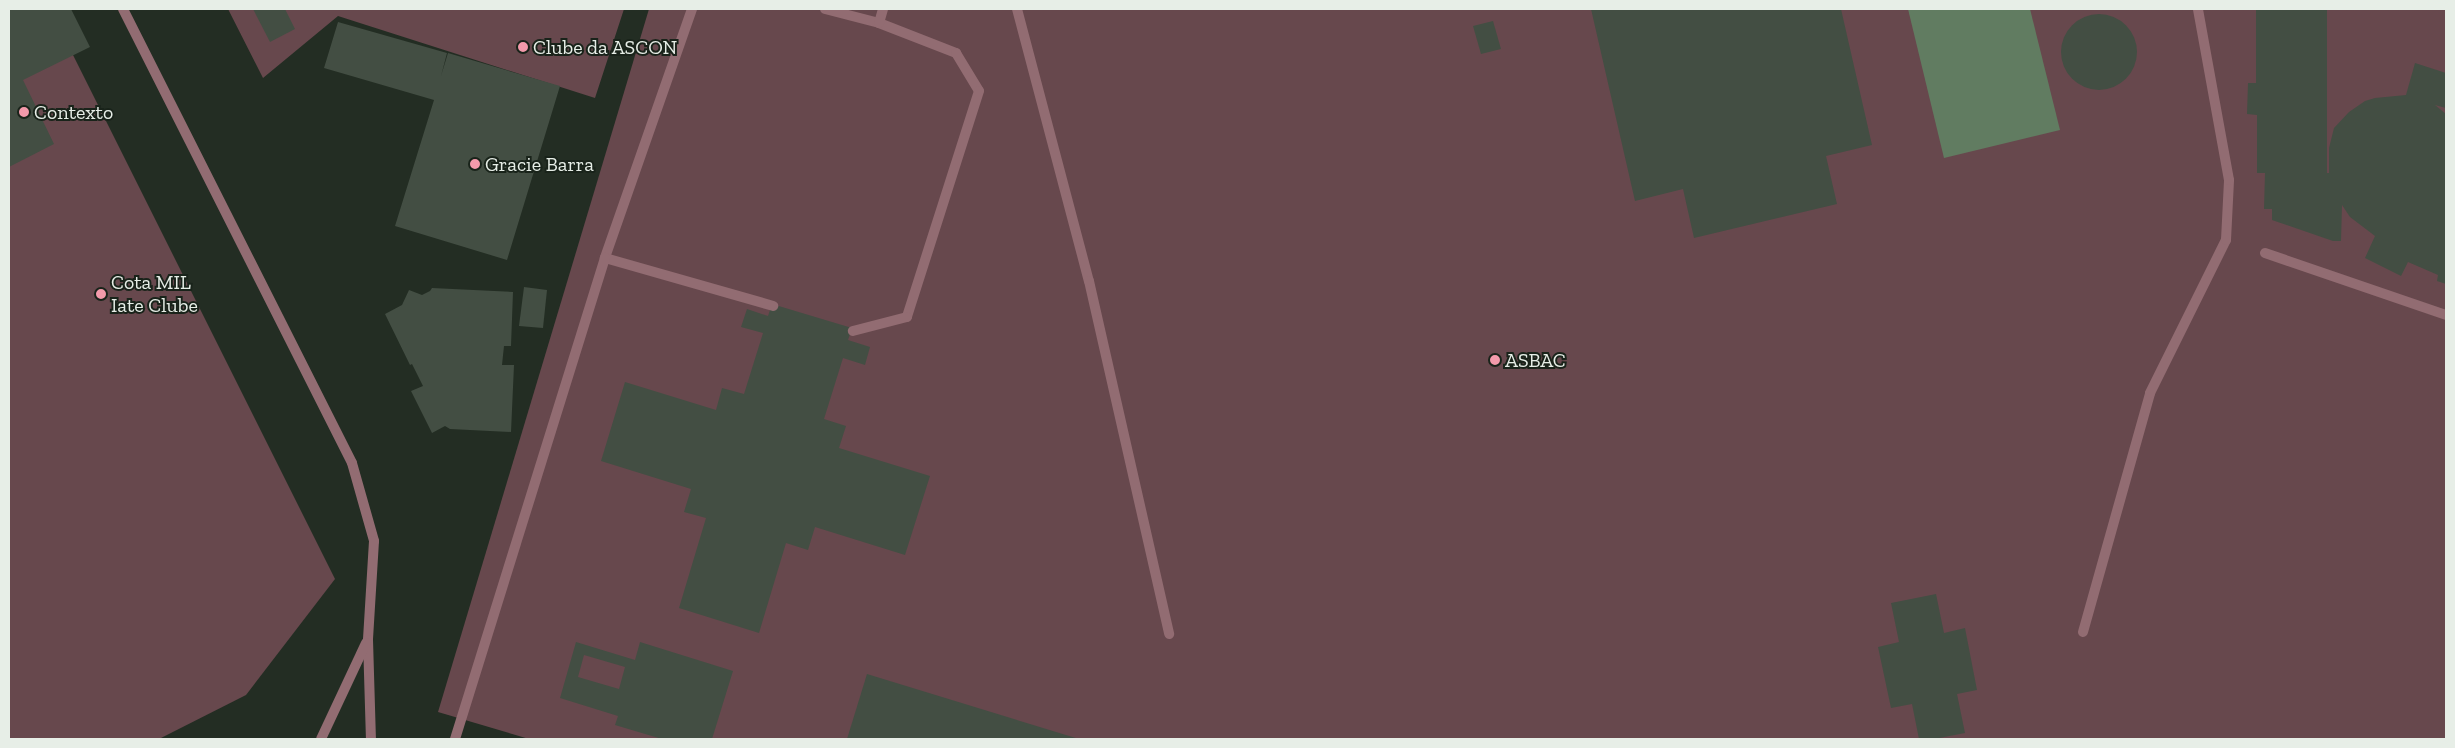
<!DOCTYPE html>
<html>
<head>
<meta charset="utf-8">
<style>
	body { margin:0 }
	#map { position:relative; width:2455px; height:748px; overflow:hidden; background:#232d23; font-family:"Zilla Slab",serif }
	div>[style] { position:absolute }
	.green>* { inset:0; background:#67484d }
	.water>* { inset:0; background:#617c61 }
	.building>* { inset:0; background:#434e43 }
	.round { border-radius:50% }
	.lane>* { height:10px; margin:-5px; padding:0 5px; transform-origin:5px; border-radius:5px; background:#926c72 }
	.dots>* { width:14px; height:14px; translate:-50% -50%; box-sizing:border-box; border:2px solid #19231a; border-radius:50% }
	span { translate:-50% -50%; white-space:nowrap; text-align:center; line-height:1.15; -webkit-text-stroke:4px #19231a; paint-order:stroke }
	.poi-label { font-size:20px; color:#e7eee7 }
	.left { translate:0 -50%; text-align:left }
	.frame { position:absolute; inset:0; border:10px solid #e7eee7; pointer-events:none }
</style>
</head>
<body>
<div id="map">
	<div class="green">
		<div style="clip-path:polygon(9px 9px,50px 9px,335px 579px,246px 695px,159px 739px,9px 739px)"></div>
		<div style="clip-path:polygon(228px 9px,624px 9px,595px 98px,338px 16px,263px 78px)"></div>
		<div style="clip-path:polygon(649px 9px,2446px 9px,2446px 739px,529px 739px,438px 712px)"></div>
	</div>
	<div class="water">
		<div style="clip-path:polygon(1908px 9px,2030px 9px,2060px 130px,1944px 158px)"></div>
	</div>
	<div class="building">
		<div style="clip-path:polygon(9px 9px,71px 9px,90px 47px,23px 80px,54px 144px,9px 167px)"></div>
		<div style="clip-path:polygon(253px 9px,285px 9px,295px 29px,270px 42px)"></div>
		<div style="clip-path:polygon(1591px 9px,1841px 9px,1872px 145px,1826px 156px,1837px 204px,1694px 238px,1683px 189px,1635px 201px)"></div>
		<div style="clip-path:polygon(2256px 9px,2327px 10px,2327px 173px,2329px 173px,2329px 148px,2334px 128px,2349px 112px,2365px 101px,2375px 98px,2406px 95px,2415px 63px,2446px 73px,2446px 108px,2435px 105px,2446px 114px,2446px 284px,2437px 281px,2438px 275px,2408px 262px,2401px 276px,2365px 258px,2375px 236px,2350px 217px,2342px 205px,2341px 241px,2333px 241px,2272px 220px,2272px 209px,2264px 209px,2265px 173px,2257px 173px,2257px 115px,2247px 114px,2248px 83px,2256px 83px)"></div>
		<div class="round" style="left:2061px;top:14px;width:76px;height:76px"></div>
		<div style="clip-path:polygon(1493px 21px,1501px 49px,1481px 54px,1473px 26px)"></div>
		<div style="clip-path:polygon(338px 22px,447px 53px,441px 76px,448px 53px,560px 86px,507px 260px,395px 226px,434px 100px,324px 68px)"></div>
		<div style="clip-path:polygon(524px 287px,547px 290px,543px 328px,519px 326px)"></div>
		<div style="clip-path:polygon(432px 288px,513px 292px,511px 346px,504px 346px,502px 365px,514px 365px,511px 432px,450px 429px,445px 426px,432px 433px,411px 391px,423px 386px,412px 364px,410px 365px,385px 314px,402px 305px,409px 290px,422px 295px,430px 291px)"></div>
		<div style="clip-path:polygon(772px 304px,852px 328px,848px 340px,870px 347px,865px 365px,843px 358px,824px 419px,846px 426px,839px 448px,930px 476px,905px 555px,815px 527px,808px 550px,786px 543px,759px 633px,679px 608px,706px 518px,684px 512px,691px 489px,601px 461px,625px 382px,716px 410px,722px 388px,744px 394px,763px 333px,741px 327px,747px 309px,768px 316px)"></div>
		<div style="clip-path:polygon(1936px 594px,1944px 633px,1965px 628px,1977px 690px,1957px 694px,1965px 733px,1934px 739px,1919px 739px,1912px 704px,1891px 708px,1878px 647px,1899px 642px,1891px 603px)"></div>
		<div style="clip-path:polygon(evenodd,576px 642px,635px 660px,640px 642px,733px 671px,712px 739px,662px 739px,615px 725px,618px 716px,560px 698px,576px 642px,584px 655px,625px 667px,619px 689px,578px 677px,584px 655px)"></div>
		<div style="clip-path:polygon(867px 674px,1079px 739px,847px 739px)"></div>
	</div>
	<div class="lane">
		<div style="left:123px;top:9px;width:508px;rotate:63.23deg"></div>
		<div style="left:352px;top:463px;width:81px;rotate:74.2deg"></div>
		<div style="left:374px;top:541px;width:99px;rotate:93.5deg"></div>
		<div style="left:368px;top:640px;width:99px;rotate:88.3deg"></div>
		<div style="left:692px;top:9px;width:264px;rotate:109.3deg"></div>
		<div style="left:605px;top:258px;width:175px;rotate:15.9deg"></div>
		<div style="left:825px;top:9px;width:56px;rotate:14.5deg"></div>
		<div style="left:879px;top:23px;width:83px;rotate:21.3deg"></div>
		<div style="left:956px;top:53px;width:44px;rotate:58.8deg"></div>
		<div style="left:979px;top:91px;width:237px;rotate:107.7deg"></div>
		<div style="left:907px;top:317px;width:56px;rotate:165.5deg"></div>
		<div style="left:1017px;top:9px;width:281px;rotate:75.2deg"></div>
		<div style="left:1089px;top:281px;width:362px;rotate:77.2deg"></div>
		<div style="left:879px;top:23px;width:15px;rotate:-74deg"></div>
		<div style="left:2265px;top:253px;width:191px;rotate:18.9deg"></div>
		<div style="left:2083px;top:632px;width:248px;rotate:-74.3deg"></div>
		<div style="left:2150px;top:393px;width:171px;rotate:-63.6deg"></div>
		<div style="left:2226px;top:240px;width:60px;rotate:-87.1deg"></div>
		<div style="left:2229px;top:180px;width:174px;rotate:-100.3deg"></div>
		<div style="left:321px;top:739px;width:106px;rotate:-64.9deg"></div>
		<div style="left:455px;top:739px;width:504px;rotate:-72.68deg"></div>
	</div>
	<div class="dots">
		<div style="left:523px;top:47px;background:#f39aab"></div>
		<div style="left:24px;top:112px;background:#f39aab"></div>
		<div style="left:475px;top:164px;background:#f39aab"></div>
		<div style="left:101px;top:294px;background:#f39aab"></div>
		<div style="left:1495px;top:360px;background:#f39aab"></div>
	</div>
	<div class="poi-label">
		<span class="left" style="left:533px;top:47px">Clube da ASCON</span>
		<span class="left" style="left:34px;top:112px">Contexto</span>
		<span class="left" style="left:485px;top:164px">Gracie Barra</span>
		<span class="left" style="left:111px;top:294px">Cota MIL<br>Iate Clube</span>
		<span class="left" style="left:1505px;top:360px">ASBAC</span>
	</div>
	<div class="frame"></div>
</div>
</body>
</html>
